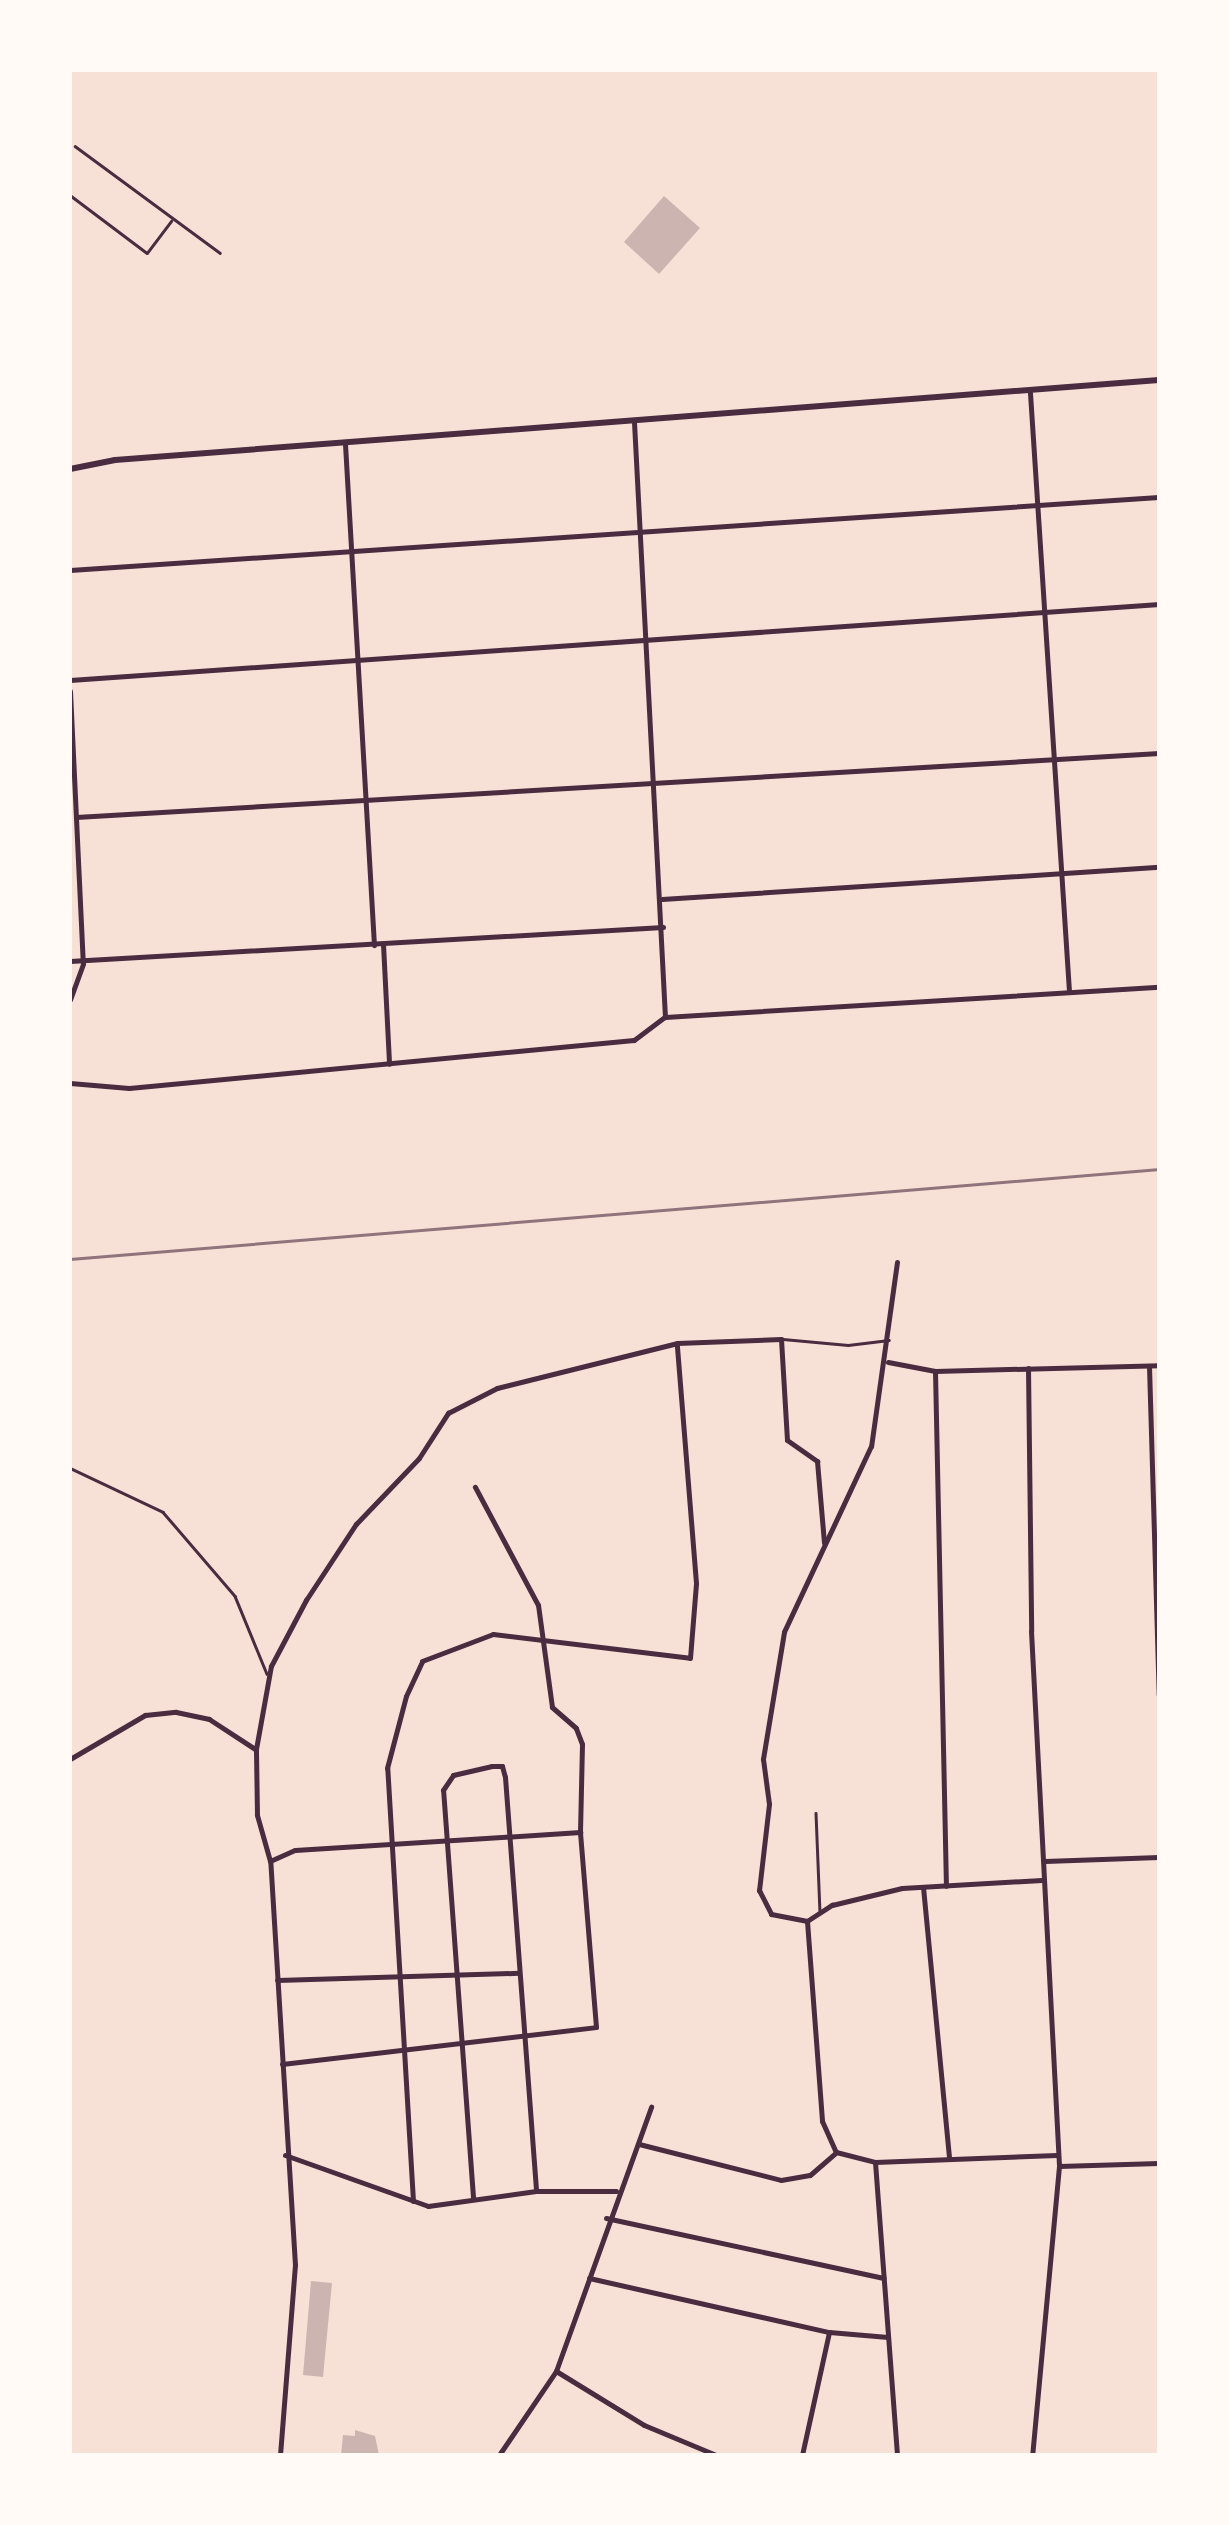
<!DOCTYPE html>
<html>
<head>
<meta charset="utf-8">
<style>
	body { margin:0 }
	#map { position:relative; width:1229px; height:2525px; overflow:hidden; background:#f7e1d7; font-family:"DM Sans",sans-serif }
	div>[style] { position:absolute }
	.building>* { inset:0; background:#ccb4b1 }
	.service>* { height:2.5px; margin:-1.25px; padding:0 1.25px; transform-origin:1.25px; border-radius:1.25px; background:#4a2c40 }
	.minor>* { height:5px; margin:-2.5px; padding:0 2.5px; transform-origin:2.5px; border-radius:2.5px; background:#4a2c40 }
	.tertiary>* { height:6px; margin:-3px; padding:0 3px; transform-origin:3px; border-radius:3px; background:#4a2c40 }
	.rail>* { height:2.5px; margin:-1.25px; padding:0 1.25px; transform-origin:1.25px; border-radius:1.25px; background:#8f747c }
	span { translate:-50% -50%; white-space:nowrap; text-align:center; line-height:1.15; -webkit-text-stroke:9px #fffaf5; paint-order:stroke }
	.frame { position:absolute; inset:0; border:72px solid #fffaf5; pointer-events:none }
</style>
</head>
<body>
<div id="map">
	<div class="building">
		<div style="clip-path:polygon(664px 196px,700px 228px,659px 274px,624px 242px)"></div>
		<div style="clip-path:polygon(311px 2281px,332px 2283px,323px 2377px,303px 2375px)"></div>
		<div style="clip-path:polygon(355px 2430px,375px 2436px,379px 2455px,341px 2455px,343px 2435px,355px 2436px)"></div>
	</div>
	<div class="service">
		<div style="left:70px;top:143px;width:10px;rotate:90deg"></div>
		<div style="left:75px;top:146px;width:180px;rotate:36.4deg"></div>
		<div style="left:70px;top:195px;width:96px;rotate:37deg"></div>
		<div style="left:147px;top:253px;width:40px;rotate:-53deg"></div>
		<div style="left:783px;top:1339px;width:65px;rotate:5.3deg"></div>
		<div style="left:848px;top:1345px;width:41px;rotate:-7deg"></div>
		<div style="left:70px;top:1468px;width:103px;rotate:25.3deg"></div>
		<div style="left:163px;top:1512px;width:111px;rotate:49.4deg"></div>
		<div style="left:235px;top:1596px;width:84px;rotate:67.7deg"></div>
		<div style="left:816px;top:1813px;width:99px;rotate:87.7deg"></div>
	</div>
	<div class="minor">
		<div style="left:1030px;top:393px;width:599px;rotate:86.27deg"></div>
		<div style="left:634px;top:422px;width:596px;rotate:87.02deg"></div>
		<div style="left:345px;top:444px;width:502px;rotate:86.69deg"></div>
		<div style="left:70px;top:570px;width:1091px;rotate:-3.84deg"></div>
		<div style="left:70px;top:680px;width:1092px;rotate:-3.99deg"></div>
		<div style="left:70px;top:691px;width:273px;rotate:87.3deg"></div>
		<div style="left:83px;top:964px;width:38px;rotate:110deg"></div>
		<div style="left:76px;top:817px;width:1085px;rotate:-3.38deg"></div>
		<div style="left:662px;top:899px;width:498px;rotate:-3.7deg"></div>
		<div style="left:383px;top:944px;width:120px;rotate:87.1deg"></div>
		<div style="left:70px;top:961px;width:594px;rotate:-3.28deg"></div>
		<div style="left:70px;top:1083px;width:59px;rotate:4.8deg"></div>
		<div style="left:129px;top:1088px;width:507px;rotate:-5.43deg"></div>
		<div style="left:634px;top:1040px;width:39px;rotate:-37deg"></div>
		<div style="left:665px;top:1017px;width:495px;rotate:-3.5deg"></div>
		<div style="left:897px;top:1262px;width:186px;rotate:98deg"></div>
		<div style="left:871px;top:1446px;width:205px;rotate:115.1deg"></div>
		<div style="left:784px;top:1632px;width:129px;rotate:99.4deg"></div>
		<div style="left:763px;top:1759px;width:45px;rotate:82.4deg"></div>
		<div style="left:769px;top:1804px;width:87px;rotate:96.6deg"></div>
		<div style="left:759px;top:1890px;width:27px;rotate:63deg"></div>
		<div style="left:771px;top:1914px;width:37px;rotate:11deg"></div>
		<div style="left:807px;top:1921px;width:30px;rotate:-33deg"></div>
		<div style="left:832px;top:1905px;width:72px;rotate:-13.7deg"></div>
		<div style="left:902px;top:1888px;width:140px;rotate:-3.3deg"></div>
		<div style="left:888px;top:1362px;width:48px;rotate:10.8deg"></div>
		<div style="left:935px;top:1371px;width:224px;rotate:-1.5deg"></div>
		<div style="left:1149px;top:1366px;width:329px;rotate:88.3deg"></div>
		<div style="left:1028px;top:1368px;width:263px;rotate:89.3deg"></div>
		<div style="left:1031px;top:1631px;width:536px;rotate:87deg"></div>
		<div style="left:1059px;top:2166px;width:290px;rotate:95.3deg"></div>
		<div style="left:935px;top:1371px;width:515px;rotate:88.78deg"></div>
		<div style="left:70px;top:1759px;width:87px;rotate:-30.4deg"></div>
		<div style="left:145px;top:1715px;width:31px;rotate:-6deg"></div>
		<div style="left:176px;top:1712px;width:34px;rotate:12deg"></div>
		<div style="left:209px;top:1719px;width:55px;rotate:33.1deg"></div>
		<div style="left:270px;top:1861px;width:27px;rotate:-24deg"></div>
		<div style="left:295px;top:1850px;width:286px;rotate:-3.6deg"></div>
		<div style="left:1045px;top:1861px;width:114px;rotate:-2deg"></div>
		<div style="left:923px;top:1887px;width:273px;rotate:84.5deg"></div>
		<div style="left:807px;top:1921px;width:201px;rotate:85.7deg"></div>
		<div style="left:822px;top:2121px;width:34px;rotate:66deg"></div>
		<div style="left:277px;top:1980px;width:242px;rotate:-1.7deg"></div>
		<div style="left:282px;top:2064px;width:316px;rotate:-6.7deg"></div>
		<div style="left:596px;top:2027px;width:196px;rotate:-94.7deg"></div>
		<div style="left:580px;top:1832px;width:88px;rotate:-88.7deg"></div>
		<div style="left:582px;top:1744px;width:17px;rotate:-111deg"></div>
		<div style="left:576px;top:1728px;width:32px;rotate:-139deg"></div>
		<div style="left:552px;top:1707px;width:103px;rotate:-97.8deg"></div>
		<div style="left:538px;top:1605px;width:134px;rotate:-118.1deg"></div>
		<div style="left:639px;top:2144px;width:146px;rotate:14.2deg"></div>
		<div style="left:781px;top:2180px;width:29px;rotate:-10deg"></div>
		<div style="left:810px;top:2175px;width:35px;rotate:-41deg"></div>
		<div style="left:836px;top:2152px;width:40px;rotate:14.4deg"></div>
		<div style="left:875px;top:2162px;width:182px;rotate:-2.2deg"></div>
		<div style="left:285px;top:2155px;width:152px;rotate:19.6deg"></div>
		<div style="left:428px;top:2206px;width:109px;rotate:-7.9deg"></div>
		<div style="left:536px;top:2191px;width:80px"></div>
		<div style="left:875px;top:2162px;width:294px;rotate:85.7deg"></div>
		<div style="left:1059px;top:2166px;width:100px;rotate:-1.7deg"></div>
		<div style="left:473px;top:2197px;width:408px;rotate:-94.2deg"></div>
		<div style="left:443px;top:1790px;width:18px;rotate:-56deg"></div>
		<div style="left:453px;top:1775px;width:40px;rotate:-13deg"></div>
		<div style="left:492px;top:1766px;width:10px"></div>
		<div style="left:502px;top:1766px;width:11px;rotate:75deg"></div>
		<div style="left:505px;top:1777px;width:415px;rotate:85.7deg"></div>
		<div style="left:413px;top:2201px;width:434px;rotate:-93.4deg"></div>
		<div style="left:387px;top:1768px;width:74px;rotate:-75.2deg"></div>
		<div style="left:406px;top:1696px;width:38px;rotate:-65deg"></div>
		<div style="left:422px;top:1661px;width:76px;rotate:-20.8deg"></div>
		<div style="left:493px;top:1634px;width:198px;rotate:6.9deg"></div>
		<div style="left:690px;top:1658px;width:75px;rotate:-85.4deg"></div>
		<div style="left:696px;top:1583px;width:239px;rotate:-94.6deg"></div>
		<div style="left:606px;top:2218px;width:284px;rotate:12.2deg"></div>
		<div style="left:589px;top:2278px;width:246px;rotate:12.7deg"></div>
		<div style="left:829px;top:2332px;width:59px;rotate:4.8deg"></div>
		<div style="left:556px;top:2371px;width:103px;rotate:31.5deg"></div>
		<div style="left:644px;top:2425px;width:78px;rotate:22.6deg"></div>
		<div style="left:280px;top:2455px;width:191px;rotate:-85.5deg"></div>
		<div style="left:295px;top:2265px;width:405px;rotate:-93.5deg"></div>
		<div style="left:270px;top:1861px;width:48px;rotate:-105.8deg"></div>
		<div style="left:257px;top:1815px;width:66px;rotate:-90.9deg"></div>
		<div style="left:256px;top:1749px;width:84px;rotate:-79.8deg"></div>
		<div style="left:271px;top:1666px;width:75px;rotate:-62.1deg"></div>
		<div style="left:306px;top:1600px;width:91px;rotate:-56.7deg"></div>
		<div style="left:356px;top:1524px;width:91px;rotate:-46.3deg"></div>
		<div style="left:419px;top:1458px;width:54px;rotate:-57.2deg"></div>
		<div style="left:448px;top:1413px;width:55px;rotate:-27deg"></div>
		<div style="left:497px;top:1388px;width:186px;rotate:-14deg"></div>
		<div style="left:677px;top:1343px;width:104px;rotate:-2.2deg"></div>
		<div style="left:781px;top:1339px;width:101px;rotate:86.6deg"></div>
		<div style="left:787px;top:1440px;width:37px;rotate:35deg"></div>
		<div style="left:817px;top:1461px;width:82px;rotate:85.1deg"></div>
		<div style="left:499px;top:2455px;width:102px;rotate:-55.8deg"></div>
		<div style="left:556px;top:2371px;width:281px;rotate:-70.2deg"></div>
		<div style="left:802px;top:2455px;width:126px;rotate:-77.6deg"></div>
	</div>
	<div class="tertiary">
		<div style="left:70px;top:469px;width:46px;rotate:-11.3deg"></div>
		<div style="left:115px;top:460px;width:1047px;rotate:-4.38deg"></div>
	</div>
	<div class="rail">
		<div style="left:70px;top:1259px;width:1093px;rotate:-4.72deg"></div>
	</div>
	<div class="frame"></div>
</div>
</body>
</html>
